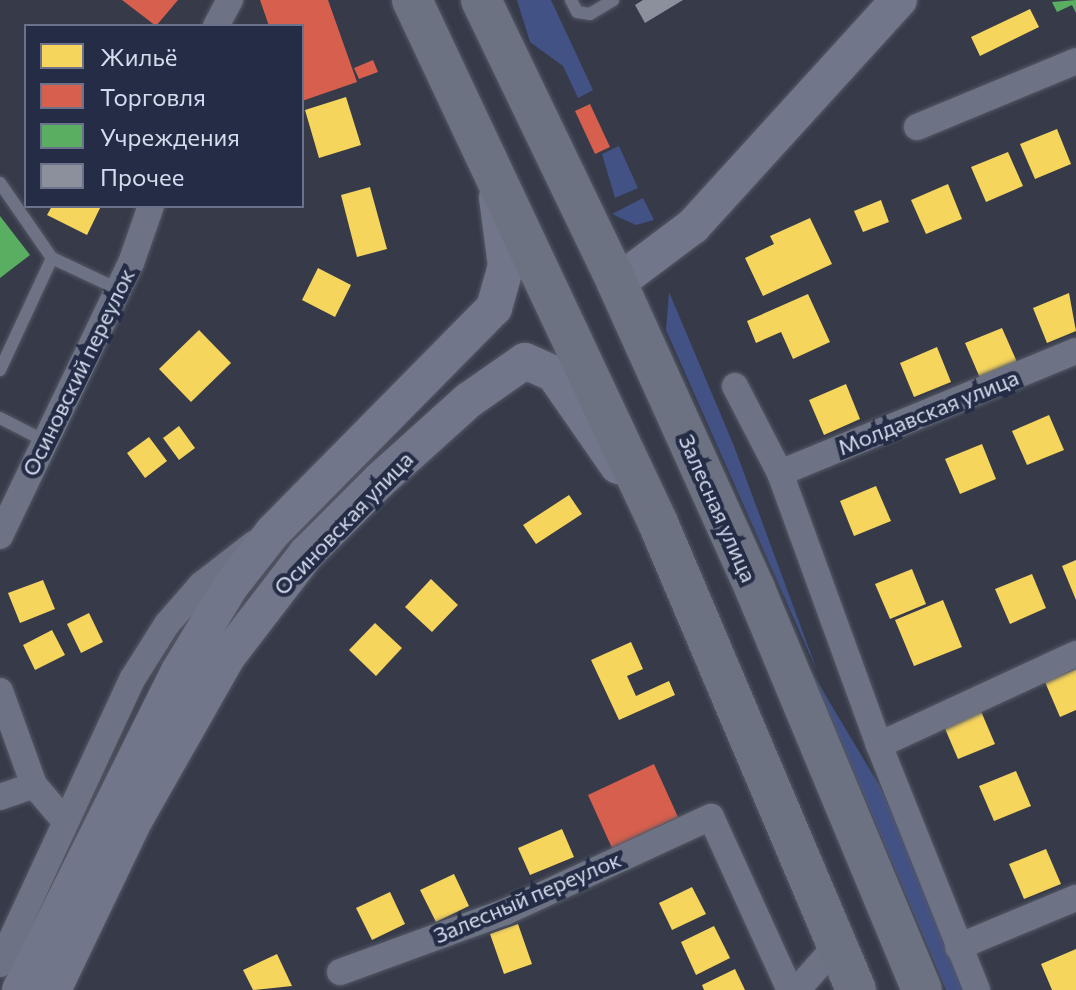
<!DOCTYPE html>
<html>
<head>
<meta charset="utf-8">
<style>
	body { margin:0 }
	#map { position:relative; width:1076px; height:990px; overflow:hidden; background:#363a49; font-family:Commissioner,sans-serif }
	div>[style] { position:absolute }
	.green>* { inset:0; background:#435285 }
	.homes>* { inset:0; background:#f6d55c }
	.shops>* { inset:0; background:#d6604d }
	.public>* { inset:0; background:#5aae61 }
	.building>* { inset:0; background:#8c909d }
	.roads { filter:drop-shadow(0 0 2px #545865) drop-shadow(0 0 2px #545865) }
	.lane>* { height:12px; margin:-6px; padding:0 6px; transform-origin:6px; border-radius:6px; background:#6d7385 }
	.street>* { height:26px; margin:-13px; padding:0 13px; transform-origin:13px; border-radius:13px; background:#6d7385 }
	.secondary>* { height:36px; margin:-18px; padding:0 18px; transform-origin:18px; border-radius:18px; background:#71768a }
	.primary>* { height:40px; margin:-20px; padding:0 20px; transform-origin:20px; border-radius:20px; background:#6d7282 }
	span { translate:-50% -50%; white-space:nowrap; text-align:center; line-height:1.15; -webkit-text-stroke:8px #242c46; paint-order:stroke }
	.street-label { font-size:22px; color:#d6dcee }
	.legend { position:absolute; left:24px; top:24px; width:280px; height:184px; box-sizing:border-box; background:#242c46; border:2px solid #6b7289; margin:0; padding:10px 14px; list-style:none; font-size:24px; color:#d6dcee }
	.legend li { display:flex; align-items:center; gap:16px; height:40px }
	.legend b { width:40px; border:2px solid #6b7289 }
</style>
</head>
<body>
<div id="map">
	<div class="green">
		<div style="clip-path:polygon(517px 0,551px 0,593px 90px,578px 98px,563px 66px,530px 42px)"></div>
		<div style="clip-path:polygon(619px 146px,638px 188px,615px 198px,602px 154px)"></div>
		<div style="clip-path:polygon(643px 198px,654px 220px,636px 225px,612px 214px)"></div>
		<div style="clip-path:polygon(669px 292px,734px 446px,818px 673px,666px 330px)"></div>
		<div style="clip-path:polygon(811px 671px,882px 790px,967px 990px,946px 990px)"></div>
	</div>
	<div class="homes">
		<div style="clip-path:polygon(1030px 9px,1039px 27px,980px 56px,971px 37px)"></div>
		<div style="clip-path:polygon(346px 97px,361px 145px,319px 158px,305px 110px)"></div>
		<div style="clip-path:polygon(1057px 129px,1071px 164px,1035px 179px,1020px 144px)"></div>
		<div style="clip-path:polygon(1008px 152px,1023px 186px,986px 202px,971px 167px)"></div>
		<div style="clip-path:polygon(948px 184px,962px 219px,926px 234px,911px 200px)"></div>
		<div style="clip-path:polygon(370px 187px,387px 249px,357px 257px,341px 195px)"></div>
		<div style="clip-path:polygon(881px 200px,889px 222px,863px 232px,854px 211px)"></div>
		<div style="clip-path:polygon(52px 206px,101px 206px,87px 235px,47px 215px)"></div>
		<div style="clip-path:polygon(810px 218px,832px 264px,763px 296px,745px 258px,774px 244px,770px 236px)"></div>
		<div style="clip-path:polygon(318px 268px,351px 285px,335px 317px,302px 300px)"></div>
		<div style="clip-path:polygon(1069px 293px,1076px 331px,1047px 343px,1033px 308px)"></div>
		<div style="clip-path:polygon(808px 294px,830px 342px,793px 359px,781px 332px,756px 343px,747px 321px)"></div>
		<div style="clip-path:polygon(1002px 328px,1017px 362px,980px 378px,965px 343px)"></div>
		<div style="clip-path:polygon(199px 330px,231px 363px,191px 402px,159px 369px)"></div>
		<div style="clip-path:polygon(937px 347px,951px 382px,914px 397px,900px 363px)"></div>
		<div style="clip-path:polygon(846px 384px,860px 419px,824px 435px,809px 400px)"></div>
		<div style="clip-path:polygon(1049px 415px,1064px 450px,1027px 465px,1012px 431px)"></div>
		<div style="clip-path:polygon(179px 426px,195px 448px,179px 460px,163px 438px)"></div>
		<div style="clip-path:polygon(149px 437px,167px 461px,145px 478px,127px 453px)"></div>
		<div style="clip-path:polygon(982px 444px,996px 479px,960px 494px,945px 459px)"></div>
		<div style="clip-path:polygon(876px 486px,891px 521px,854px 536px,840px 501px)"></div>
		<div style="clip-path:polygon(569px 495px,582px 514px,536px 544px,523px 525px)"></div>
		<div style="clip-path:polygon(1076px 560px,1076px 600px,1062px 566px)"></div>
		<div style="clip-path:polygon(912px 569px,926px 604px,890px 619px,875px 584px)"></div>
		<div style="clip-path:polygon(1032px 574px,1046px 608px,1010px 624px,995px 589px)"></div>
		<div style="clip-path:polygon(431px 579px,458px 605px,432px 632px,405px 607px)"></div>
		<div style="clip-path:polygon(43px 580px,55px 609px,20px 623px,8px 593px)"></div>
		<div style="clip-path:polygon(943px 600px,962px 647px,914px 666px,895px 620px)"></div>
		<div style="clip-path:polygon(89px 613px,103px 642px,81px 653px,67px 624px)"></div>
		<div style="clip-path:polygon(375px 623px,402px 648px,376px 676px,349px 650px)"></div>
		<div style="clip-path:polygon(52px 630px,65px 655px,35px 670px,23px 645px)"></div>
		<div style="clip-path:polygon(631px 642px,643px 669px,627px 676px,636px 696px,669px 681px,675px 695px,619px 720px,591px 660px)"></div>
		<div style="clip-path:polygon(1076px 669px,1076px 710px,1060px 717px,1045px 682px)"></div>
		<div style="clip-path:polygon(980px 709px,995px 744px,958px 759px,943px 724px)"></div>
		<div style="clip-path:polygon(1016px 771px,1031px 806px,994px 821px,979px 786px)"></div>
		<div style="clip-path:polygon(562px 829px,574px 857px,530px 875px,518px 848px)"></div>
		<div style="clip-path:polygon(1046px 849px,1061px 884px,1024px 899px,1009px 864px)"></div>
		<div style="clip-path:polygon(454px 874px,469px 906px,436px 922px,420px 890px)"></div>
		<div style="clip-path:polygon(692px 887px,706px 914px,672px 930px,659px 903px)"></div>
		<div style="clip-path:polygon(390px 892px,405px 924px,372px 940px,356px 908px)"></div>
		<div style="clip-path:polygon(518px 924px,532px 964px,504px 974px,490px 934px)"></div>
		<div style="clip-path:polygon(714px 926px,730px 958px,696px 975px,681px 942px)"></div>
		<div style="clip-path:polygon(1076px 949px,1076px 990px,1052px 990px,1041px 964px)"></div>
		<div style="clip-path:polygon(277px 954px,292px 986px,253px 990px,243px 970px)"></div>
		<div style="clip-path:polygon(735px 969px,745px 990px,704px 990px,702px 985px)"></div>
	</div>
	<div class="shops">
		<div style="clip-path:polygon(122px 0,178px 0,156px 26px)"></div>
		<div style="clip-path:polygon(260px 0,328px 0,357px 82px,302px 101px,302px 26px,269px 26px)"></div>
		<div style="clip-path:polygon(373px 60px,378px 72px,359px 79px,354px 68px)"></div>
		<div style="clip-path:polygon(590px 104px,610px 147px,595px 154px,575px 111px)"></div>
		<div style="clip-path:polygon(654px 764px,678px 817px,612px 848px,588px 795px)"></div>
	</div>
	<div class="public">
		<div style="clip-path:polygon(1076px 0,1076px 13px,1072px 5px,1057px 12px,1052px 2px)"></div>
		<div style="clip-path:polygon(0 216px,30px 255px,0 278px)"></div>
	</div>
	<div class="building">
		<div style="clip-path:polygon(643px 0,683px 0,645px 23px,635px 5px)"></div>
	</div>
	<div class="roads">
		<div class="lane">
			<div style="left:571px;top:0;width:13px;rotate:63deg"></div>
			<div style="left:577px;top:12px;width:13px;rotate:9deg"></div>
			<div style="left:590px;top:14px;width:27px;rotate:-31deg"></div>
			<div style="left:0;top:183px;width:91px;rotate:55.3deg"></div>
			<div style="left:52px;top:258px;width:73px;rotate:25.2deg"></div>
			<div style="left:0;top:370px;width:123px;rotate:-65.1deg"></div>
			<div style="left:0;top:418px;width:51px;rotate:27.1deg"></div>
		</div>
		<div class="street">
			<div style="left:216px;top:26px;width:30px;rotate:-62deg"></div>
			<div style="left:917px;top:127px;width:172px;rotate:-22.5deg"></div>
			<div style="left:735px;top:386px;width:98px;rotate:62.7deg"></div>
			<div style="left:780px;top:473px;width:289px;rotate:70deg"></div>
			<div style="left:879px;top:745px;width:264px;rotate:68.2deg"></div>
			<div style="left:780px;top:473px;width:320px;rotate:-22.4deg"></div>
			<div style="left:0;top:536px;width:303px;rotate:-64.4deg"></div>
			<div style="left:131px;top:263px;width:60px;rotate:-70.7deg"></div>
			<div style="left:0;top:691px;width:100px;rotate:70.1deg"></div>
			<div style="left:34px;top:785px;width:46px;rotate:49.4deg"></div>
			<div style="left:879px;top:745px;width:217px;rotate:-24.8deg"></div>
			<div style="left:0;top:797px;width:36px;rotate:-19deg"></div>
			<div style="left:958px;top:947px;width:128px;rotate:-22.6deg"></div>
			<div style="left:0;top:964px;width:315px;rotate:-65.1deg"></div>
			<div style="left:133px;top:678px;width:64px;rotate:-57.8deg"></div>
			<div style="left:167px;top:624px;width:52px;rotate:-48.9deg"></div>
			<div style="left:201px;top:585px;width:68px;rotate:-37.9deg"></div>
			<div style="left:340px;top:972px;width:176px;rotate:-20deg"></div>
			<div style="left:505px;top:912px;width:227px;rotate:-24.8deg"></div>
			<div style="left:711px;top:817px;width:190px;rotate:65.5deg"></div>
			<div style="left:797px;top:990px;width:59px;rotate:-48.4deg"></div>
		</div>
		<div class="secondary">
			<div style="left:617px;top:283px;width:95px;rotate:-36.9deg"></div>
			<div style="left:693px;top:226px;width:306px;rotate:-47.7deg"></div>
			<div style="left:20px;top:990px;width:356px;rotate:-63.5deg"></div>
			<div style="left:179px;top:671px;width:98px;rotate:-58.7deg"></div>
			<div style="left:230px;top:587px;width:70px;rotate:-52deg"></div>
			<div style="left:273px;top:532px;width:315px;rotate:-45.4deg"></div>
			<div style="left:494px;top:308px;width:44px;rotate:-74.1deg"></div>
			<div style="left:506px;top:266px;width:69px;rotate:-97.5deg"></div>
			<div style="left:53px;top:990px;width:187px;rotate:-64.4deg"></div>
			<div style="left:134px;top:821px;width:189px;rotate:-60.4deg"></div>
			<div style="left:227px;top:657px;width:130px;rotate:-52.5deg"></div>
			<div style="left:306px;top:554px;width:105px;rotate:-45deg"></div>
			<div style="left:380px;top:480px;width:120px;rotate:-42deg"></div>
			<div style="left:469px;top:400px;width:68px;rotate:-34.9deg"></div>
			<div style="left:525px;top:361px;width:32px;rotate:24deg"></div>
			<div style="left:554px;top:374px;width:112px;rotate:55.2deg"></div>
		</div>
		<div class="primary">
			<div style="left:412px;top:0;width:578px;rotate:64.81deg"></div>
			<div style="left:658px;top:523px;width:507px;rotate:67.02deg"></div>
			<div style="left:481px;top:0;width:314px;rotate:64.3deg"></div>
			<div style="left:617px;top:283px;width:336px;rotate:65.7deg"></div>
			<div style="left:755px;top:589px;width:434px;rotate:67.4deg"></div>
		</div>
	</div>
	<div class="street-label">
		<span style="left:78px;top:372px;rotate:-64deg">Осиновский переулок</span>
		<span style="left:928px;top:412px;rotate:-22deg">Молдавская улица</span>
		<span style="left:718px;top:508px;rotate:66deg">Залесная улица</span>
		<span style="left:343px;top:523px;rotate:-46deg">Осиновская улица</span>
		<span style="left:527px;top:897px;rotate:-23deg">Залесный переулок</span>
	</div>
	<ul class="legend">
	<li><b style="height:22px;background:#f6d55c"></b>Жильё</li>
	<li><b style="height:22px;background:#d6604d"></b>Торговля</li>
	<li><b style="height:22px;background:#5aae61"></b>Учреждения</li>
	<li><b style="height:22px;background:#8c909d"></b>Прочее</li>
	</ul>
</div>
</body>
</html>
